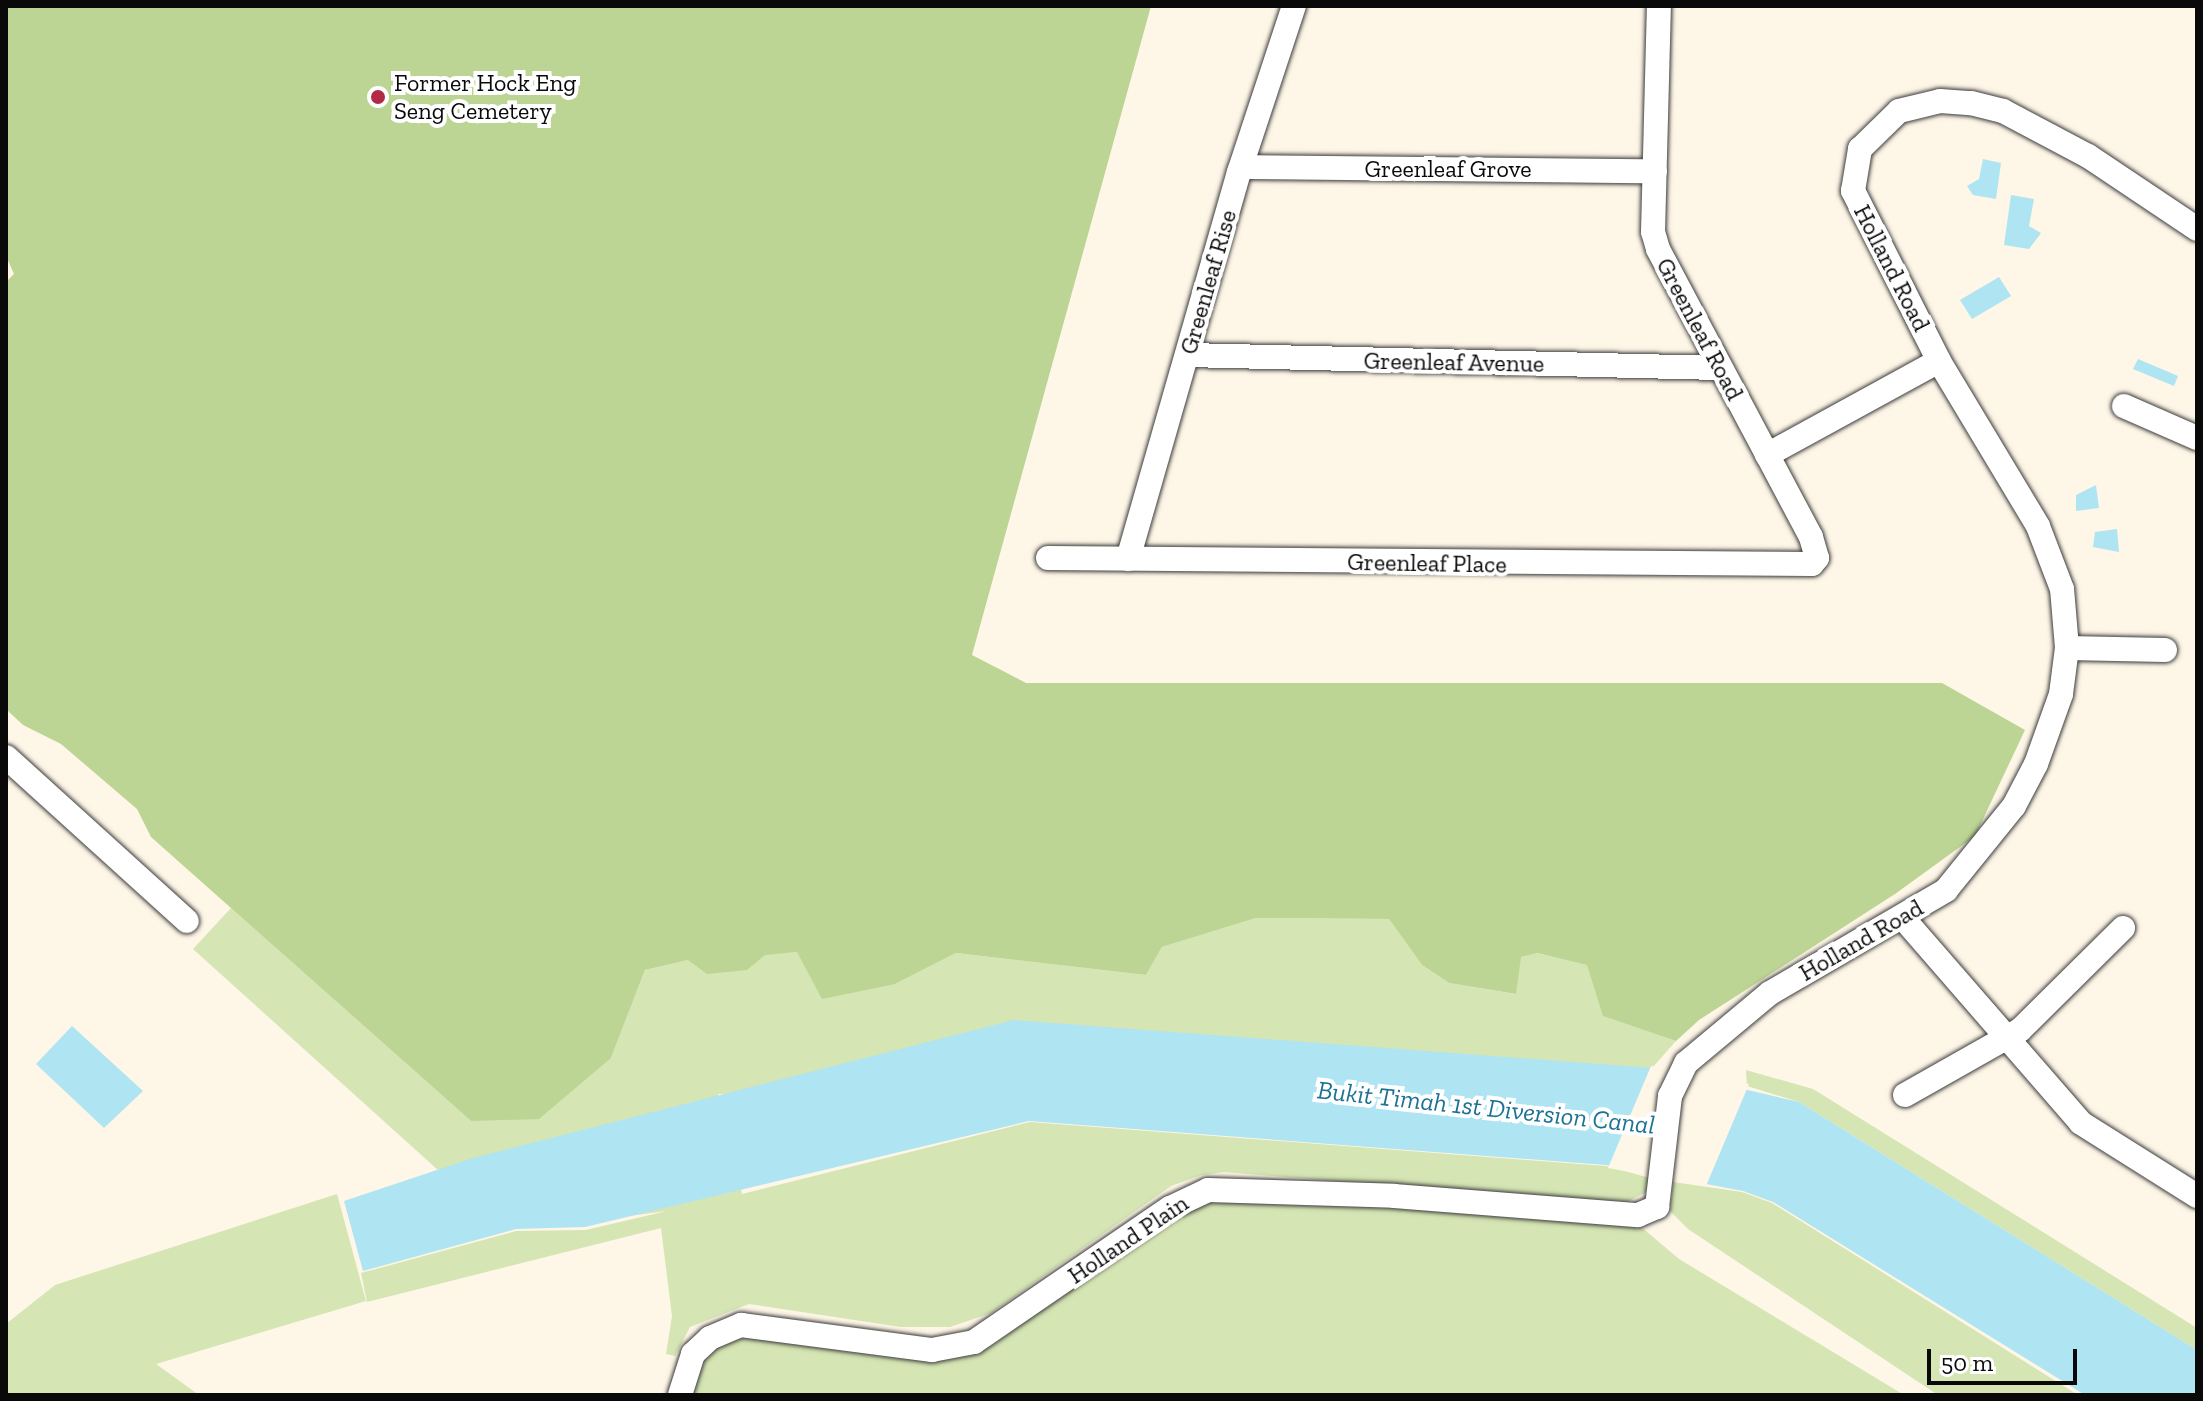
<!DOCTYPE html>
<html>
<head>
<meta charset="utf-8">
<style>
	body { margin:0 }
	#map { position:relative; width:2203px; height:1401px; overflow:hidden; background:#fef6e7; font-family:"Zilla Slab",serif }
	div>[style] { position:absolute }
	.green>* { inset:0; background:#d5e5b4 }
	.forest>* { inset:0; background:#bcd594 }
	.water>* { inset:0; background:#afe4f2 }
	.pier>* { inset:0; background:#fef6e7 }
	.roads { filter:drop-shadow(0 0 2px #3c3c3c) drop-shadow(0 0 2px #3c3c3c) }
	.minor>* { height:24px; margin:-12px; padding:0 12px; transform-origin:12px; border-radius:12px; background:#fff }
	.dots>* { width:22px; height:22px; translate:-50% -50%; box-sizing:border-box; border:4px solid #fff; border-radius:50% }
	span { translate:-50% -50%; white-space:nowrap; text-align:center; line-height:1.15; -webkit-text-stroke:8px #fff; paint-order:stroke }
	.poi-label { font-size:24px; color:#090909 }
	.left { translate:0 -50%; text-align:left }
	.street-label { font-size:24px; color:#090909 }
	.water-label { font-size:26px; color:#1b7293; font-style:italic }
	.frame { position:absolute; inset:0; border:8px solid #090909; pointer-events:none }
	.scale { position:absolute; left:1927px; top:1349px; width:150px; height:36px; box-sizing:border-box; border:4px solid #090909; border-top:0; padding-left:10px; font-size:24px; line-height:28px; white-space:nowrap; color:#090909; -webkit-text-stroke:6px #fff; paint-order:stroke }
</style>
</head>
<body>
<div id="map">
	<div class="green">
		<div style="clip-path:polygon(231px 908px,471px 1121px,611px 1058px,645px 970px,688px 960px,797px 952px,895px 984px,956px 953px,1146px 975px,1162px 947px,1256px 918px,1389px 919px,1422px 965px,1449px 983px,1515px 994px,1520px 957px,1536px 953px,1588px 965px,1604px 1016px,1676px 1041px,1652px 1068px,718px 1094px,742px 1194px,1030px 1122px,1606px 1166px,1650px 1178px,1650px 1190px,1621px 1205px,1224px 1172px,1202px 1175px,1171px 1186px,991px 1313px,950px 1327px,901px 1327px,749px 1304px,690px 1327px,675px 1356px,666px 1354px,672px 1316px,661px 1228px,367px 1302px,361px 1273px,516px 1231px,586px 1230px,667px 1211px,599px 1220px,575px 1133px,438px 1170px,193px 949px)"></div>
		<div style="clip-path:polygon(1746px 1070px,1813px 1089px,2197px 1328px,2197px 1350px,1799px 1102px,1747px 1086px)"></div>
		<div style="clip-path:polygon(1673px 1182px,1742px 1192px,1772px 1203px,2078px 1395px,1938px 1395px,1688px 1229px,1670px 1211px)"></div>
		<div style="clip-path:polygon(1227px 1191px,1640px 1226px,1679px 1259px,1904px 1395px,689px 1395px,697px 1362px,727px 1336px,972px 1352px,991px 1346px,1183px 1210px)"></div>
		<div style="clip-path:polygon(337px 1194px,366px 1301px,156px 1364px,199px 1395px,6px 1395px,6px 1324px,55px 1285px)"></div>
	</div>
	<div class="forest">
		<div style="clip-path:polygon(6px 6px,1151px 6px,972px 655px,1026px 683px,1942px 683px,2025px 730px,1975px 836px,1895px 894px,1699px 1020px,1676px 1041px,1603px 1016px,1587px 965px,1537px 953px,1521px 957px,1516px 994px,1449px 983px,1422px 965px,1389px 919px,1256px 918px,1162px 947px,1146px 975px,956px 953px,895px 984px,822px 999px,797px 952px,765px 955px,747px 970px,707px 974px,688px 960px,645px 970px,611px 1058px,539px 1119px,471px 1121px,151px 837px,137px 809px,61px 744px,23px 725px,6px 709px,6px 282px,14px 274px,6px 256px)"></div>
	</div>
	<div class="water">
		<div style="clip-path:polygon(1983px 159px,2001px 163px,1996px 199px,1973px 195px,1967px 186px,1979px 179px)"></div>
		<div style="clip-path:polygon(2011px 195px,2034px 199px,2029px 226px,2041px 233px,2029px 249px,2004px 245px)"></div>
		<div style="clip-path:polygon(1999px 277px,2011px 296px,1972px 319px,1960px 300px)"></div>
		<div style="clip-path:polygon(2138px 359px,2178px 376px,2174px 386px,2133px 369px)"></div>
		<div style="clip-path:polygon(2096px 485px,2099px 508px,2076px 511px,2076px 495px)"></div>
		<div style="clip-path:polygon(2117px 529px,2119px 552px,2093px 547px,2095px 532px)"></div>
		<div style="clip-path:polygon(1014px 1020px,1652px 1068px,1799px 1102px,2197px 1350px,2197px 1395px,2085px 1395px,1773px 1202px,1743px 1191px,1606px 1165px,1029px 1121px,585px 1227px,516px 1229px,363px 1271px,344px 1201px,473px 1158px)"></div>
		<div style="clip-path:polygon(72px 1026px,143px 1091px,104px 1128px,36px 1064px)"></div>
	</div>
	<div class="pier">
		<div style="clip-path:polygon(1651px 1066px,1749px 1084px,1706px 1186px,1608px 1168px)"></div>
	</div>
	<div class="roads">
		<div class="minor">
			<div style="left:1241px;top:167px;width:414px;rotate:0.6deg"></div>
			<div style="left:1188px;top:355px;width:532px;rotate:1.4deg"></div>
			<div style="left:2124px;top:406px;width:80px;rotate:23.7deg"></div>
			<div style="left:1767px;top:455px;width:196px;rotate:-28.7deg"></div>
			<div style="left:1048px;top:558px;width:764px;rotate:0.45deg"></div>
			<div style="left:1812px;top:564px;width:8px;rotate:-50deg"></div>
			<div style="left:1817px;top:558px;width:22px;rotate:-106deg"></div>
			<div style="left:1811px;top:537px;width:326px;rotate:-118deg"></div>
			<div style="left:1658px;top:249px;width:18px;rotate:-106deg"></div>
			<div style="left:1653px;top:232px;width:226px;rotate:-88.5deg"></div>
			<div style="left:1128px;top:559px;width:403px;rotate:-74deg"></div>
			<div style="left:1239px;top:172px;width:175px;rotate:-71.7deg"></div>
			<div style="left:2067px;top:648px;width:98px;rotate:1.2deg"></div>
			<div style="left:6px;top:757px;width:244px;rotate:42.2deg"></div>
			<div style="left:1903px;top:918px;width:271px;rotate:49deg"></div>
			<div style="left:2081px;top:1123px;width:137px;rotate:32.2deg"></div>
			<div style="left:1905px;top:1095px;width:132px;rotate:-29.5deg"></div>
			<div style="left:2020px;top:1030px;width:145px;rotate:-44.7deg"></div>
			<div style="left:680px;top:1395px;width:43px;rotate:-72.4deg"></div>
			<div style="left:693px;top:1354px;width:23px;rotate:-43deg"></div>
			<div style="left:710px;top:1338px;width:34px;rotate:-23deg"></div>
			<div style="left:741px;top:1325px;width:193px;rotate:7.5deg"></div>
			<div style="left:932px;top:1350px;width:43px;rotate:-10.8deg"></div>
			<div style="left:974px;top:1342px;width:237px;rotate:-34.4deg"></div>
			<div style="left:1170px;top:1208px;width:42px;rotate:-25.3deg"></div>
			<div style="left:1208px;top:1190px;width:186px;rotate:1.8deg"></div>
			<div style="left:1394px;top:1196px;width:245px;rotate:4.5deg"></div>
			<div style="left:1638px;top:1215px;width:21px;rotate:-23deg"></div>
			<div style="left:1657px;top:1207px;width:112px;rotate:-83.3deg"></div>
			<div style="left:1670px;top:1096px;width:37px;rotate:-64deg"></div>
			<div style="left:1686px;top:1063px;width:109px;rotate:-39.8deg"></div>
			<div style="left:1770px;top:993px;width:204px;rotate:-30.3deg"></div>
			<div style="left:1946px;top:890px;width:108px;rotate:-51deg"></div>
			<div style="left:2014px;top:806px;width:47px;rotate:-62.4deg"></div>
			<div style="left:2036px;top:764px;width:74px;rotate:-70.3deg"></div>
			<div style="left:2061px;top:694px;width:46px;rotate:-82.6deg"></div>
			<div style="left:2067px;top:648px;width:59px;rotate:-94.8deg"></div>
			<div style="left:2062px;top:589px;width:67px;rotate:-110.9deg"></div>
			<div style="left:2038px;top:526px;width:192px;rotate:-121deg"></div>
			<div style="left:1939px;top:361px;width:191px;rotate:-116.8deg"></div>
			<div style="left:1853px;top:191px;width:43px;rotate:-80.5deg"></div>
			<div style="left:1860px;top:149px;width:54px;rotate:-44.3deg"></div>
			<div style="left:1899px;top:111px;width:42px;rotate:-13.7deg"></div>
			<div style="left:1940px;top:101px;width:31px;rotate:4deg"></div>
			<div style="left:1971px;top:103px;width:33px;rotate:14deg"></div>
			<div style="left:2003px;top:111px;width:96px;rotate:27.9deg"></div>
			<div style="left:2088px;top:156px;width:131px;rotate:33.8deg"></div>
		</div>
	</div>
	<div class="dots">
		<div style="left:378px;top:97px;background:#b12a46"></div>
	</div>
	<div class="poi-label">
		<span class="left" style="left:394px;top:97px">Former Hock Eng<br>Seng Cemetery</span>
	</div>
	<div class="street-label">
		<span style="left:1448px;top:169px">Greenleaf Grove</span>
		<span style="left:1892px;top:268px;rotate:63deg">Holland Road</span>
		<span style="left:1208px;top:282px;rotate:-74deg">Greenleaf Rise</span>
		<span style="left:1700px;top:329px;rotate:62deg">Greenleaf Road</span>
		<span style="left:1454px;top:362px;rotate:1deg">Greenleaf Avenue</span>
		<span style="left:1427px;top:563px;rotate:1deg">Greenleaf Place</span>
		<span style="left:1861px;top:940px;rotate:-30deg">Holland Road</span>
		<span style="left:1128px;top:1239px;rotate:-34deg">Holland Plain</span>
	</div>
	<div class="water-label">
		<span style="left:1486px;top:1108px;rotate:6deg">Bukit Timah 1st Diversion Canal</span>
	</div>
	<div class="frame"></div>
	<div class="scale">50 m</div>
</div>
</body>
</html>
